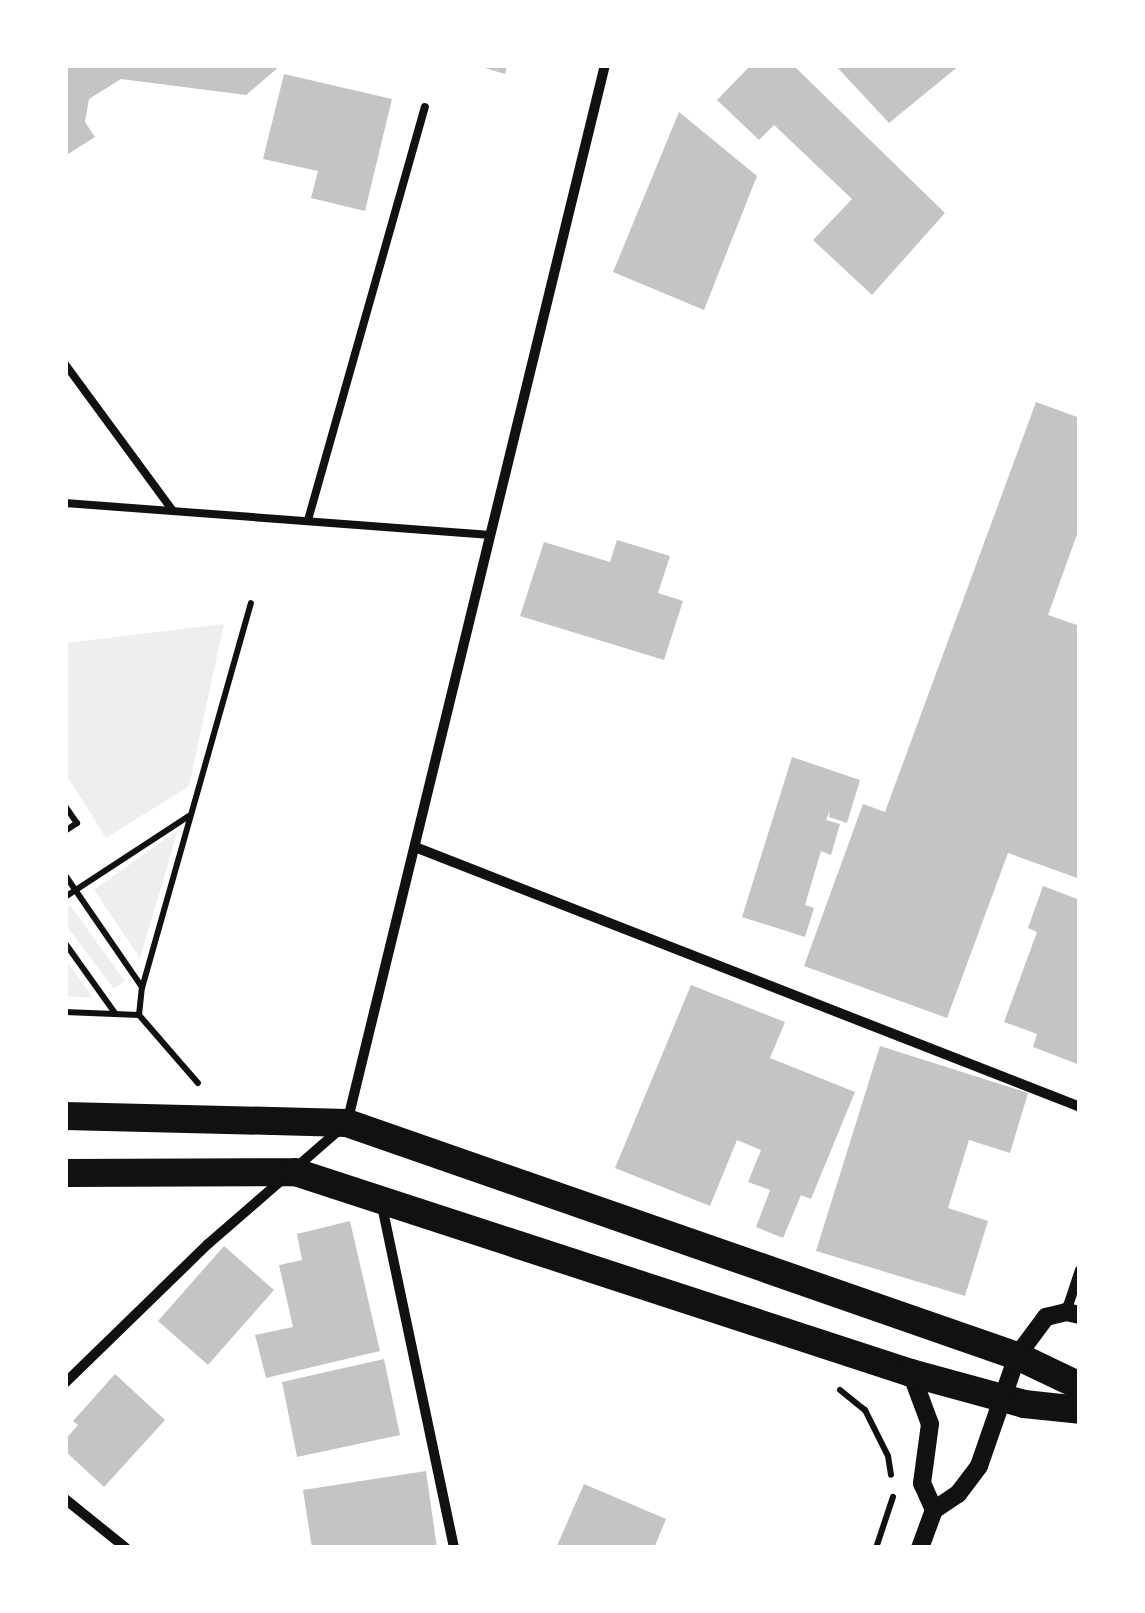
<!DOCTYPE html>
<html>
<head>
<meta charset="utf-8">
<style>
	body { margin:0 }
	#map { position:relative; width:1145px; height:1613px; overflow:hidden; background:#fff; font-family:Ubuntu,sans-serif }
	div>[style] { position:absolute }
	.green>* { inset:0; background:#eee }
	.building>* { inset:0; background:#c4c4c4 }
	.path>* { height:6px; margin:-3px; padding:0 3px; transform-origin:3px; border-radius:3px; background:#111 }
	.service>* { height:8px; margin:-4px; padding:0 4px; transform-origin:4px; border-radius:4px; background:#111 }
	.minor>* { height:10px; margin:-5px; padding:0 5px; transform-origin:5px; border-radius:5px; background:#111 }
	.tertiary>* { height:18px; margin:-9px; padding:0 9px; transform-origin:9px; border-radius:9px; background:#111 }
	.trunk>* { height:28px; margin:-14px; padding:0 14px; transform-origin:14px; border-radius:14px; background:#111 }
	span { translate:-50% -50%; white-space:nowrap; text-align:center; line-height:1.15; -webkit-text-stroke:8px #fff; paint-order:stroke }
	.frame { position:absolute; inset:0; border:68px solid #fff; pointer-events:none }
</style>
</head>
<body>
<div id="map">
	<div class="green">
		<div style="clip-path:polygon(224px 624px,189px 786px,106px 838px,65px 773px,65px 643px)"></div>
		<div style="clip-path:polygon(178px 830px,140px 958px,94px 890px)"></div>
		<div style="clip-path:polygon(69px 904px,125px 981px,114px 989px,65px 924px)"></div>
		<div style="clip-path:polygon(65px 959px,93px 998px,65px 996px)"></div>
	</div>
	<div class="building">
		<div style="clip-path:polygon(65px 65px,281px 65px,246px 95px,121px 79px,89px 99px,85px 122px,95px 137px,65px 156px)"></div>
		<div style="clip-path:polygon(475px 65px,507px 65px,505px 74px)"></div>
		<div style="clip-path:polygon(751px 65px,793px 65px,945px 213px,872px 295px,813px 240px,852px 199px,774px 125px,759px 140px,717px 100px)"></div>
		<div style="clip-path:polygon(835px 65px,960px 65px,889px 123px)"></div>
		<div style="clip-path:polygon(284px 74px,392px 99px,365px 211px,311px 198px,318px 171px,263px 159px)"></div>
		<div style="clip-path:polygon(679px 112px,757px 176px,704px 310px,613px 272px)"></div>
		<div style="clip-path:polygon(1036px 402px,1080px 418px,1080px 526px,1048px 615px,1080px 626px,1080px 879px,1008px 853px,947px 1018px,804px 966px,863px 804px,885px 812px)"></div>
		<div style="clip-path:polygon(617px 540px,670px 556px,658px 593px,683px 601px,664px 660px,520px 616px,544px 542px,610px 562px)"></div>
		<div style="clip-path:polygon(792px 757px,860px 780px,847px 823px,829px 817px,830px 810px,826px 820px,840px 824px,831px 855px,821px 851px,805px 905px,814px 908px,805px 937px,742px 917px)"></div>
		<div style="clip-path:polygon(1043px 886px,1080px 900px,1080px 1065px,1033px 1047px,1037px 1034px,1004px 1022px,1037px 932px,1028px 928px)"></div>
		<div style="clip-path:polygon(691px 985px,785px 1022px,770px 1058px,855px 1092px,811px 1199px,801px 1195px,783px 1238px,756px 1227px,770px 1190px,748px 1182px,761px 1150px,737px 1140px,710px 1206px,615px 1168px)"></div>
		<div style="clip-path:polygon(880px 1046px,1028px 1093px,1010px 1153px,969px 1140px,948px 1208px,988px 1221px,965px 1296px,816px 1251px)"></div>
		<div style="clip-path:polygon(350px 1221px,380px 1351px,266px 1378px,255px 1335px,293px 1327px,279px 1265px,302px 1260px,297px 1234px)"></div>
		<div style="clip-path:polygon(224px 1246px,274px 1290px,208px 1365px,158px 1321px)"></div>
		<div style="clip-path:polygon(384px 1359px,400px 1435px,297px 1457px,282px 1382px)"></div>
		<div style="clip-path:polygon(115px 1374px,165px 1420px,104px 1487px,65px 1451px,65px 1440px,78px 1425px,73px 1421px)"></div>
		<div style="clip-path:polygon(426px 1471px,437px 1548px,312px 1548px,303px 1490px)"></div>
		<div style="clip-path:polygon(584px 1484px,666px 1519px,654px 1548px,556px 1548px)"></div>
	</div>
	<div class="path">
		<div style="left:65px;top:806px;width:21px;rotate:55deg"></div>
		<div style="left:77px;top:823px;width:14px;rotate:146deg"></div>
		<div style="left:65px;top:875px;width:136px;rotate:55.5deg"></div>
		<div style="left:65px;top:897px;width:148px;rotate:-33.2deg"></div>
		<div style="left:65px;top:943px;width:86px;rotate:54.5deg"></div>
		<div style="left:65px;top:1012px;width:74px;rotate:2.3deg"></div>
		<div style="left:139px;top:1015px;width:90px;rotate:49.1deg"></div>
		<div style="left:139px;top:1015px;width:27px;rotate:-84deg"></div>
		<div style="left:142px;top:988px;width:400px;rotate:-74.2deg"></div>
		<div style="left:840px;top:1390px;width:32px;rotate:39deg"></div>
		<div style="left:865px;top:1410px;width:51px;rotate:63.4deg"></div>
		<div style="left:888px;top:1456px;width:19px;rotate:81deg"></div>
		<div style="left:876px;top:1548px;width:54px;rotate:-71.6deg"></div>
	</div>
	<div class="service">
		<div style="left:65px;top:364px;width:182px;rotate:53.7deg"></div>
		<div style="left:65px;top:503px;width:427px;rotate:4.3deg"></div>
		<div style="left:308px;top:520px;width:429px;rotate:-74.2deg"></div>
	</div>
	<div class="minor">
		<div style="left:415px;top:847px;width:714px;rotate:21.35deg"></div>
		<div style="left:382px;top:1206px;width:349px;rotate:78.1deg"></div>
		<div style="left:1066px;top:1312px;width:44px;rotate:-71.6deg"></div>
		<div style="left:65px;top:1383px;width:199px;rotate:-44.2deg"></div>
		<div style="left:208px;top:1244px;width:184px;rotate:-41deg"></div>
		<div style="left:347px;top:1123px;width:1089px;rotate:-76.3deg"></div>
		<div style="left:65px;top:1499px;width:78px;rotate:38.8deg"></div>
	</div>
	<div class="tertiary">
		<div style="left:911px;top:1373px;width:54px;rotate:69.6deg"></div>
		<div style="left:930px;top:1424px;width:60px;rotate:97.7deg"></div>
		<div style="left:922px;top:1483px;width:30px;rotate:66deg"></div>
		<div style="left:920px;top:1548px;width:40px;rotate:-69.8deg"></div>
		<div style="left:934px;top:1510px;width:29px;rotate:-34deg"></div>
		<div style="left:958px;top:1494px;width:35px;rotate:-53deg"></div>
		<div style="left:979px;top:1466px;width:116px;rotate:-70.9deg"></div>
		<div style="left:1017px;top:1356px;width:49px;rotate:-53.4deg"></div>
		<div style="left:1046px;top:1317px;width:21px;rotate:-14deg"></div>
		<div style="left:1066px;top:1312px;width:14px;rotate:12deg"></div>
	</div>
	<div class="trunk">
		<div style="left:65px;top:1116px;width:282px;rotate:1.4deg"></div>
		<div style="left:347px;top:1123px;width:709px;rotate:19.18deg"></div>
		<div style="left:1017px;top:1356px;width:70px;rotate:25.5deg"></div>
		<div style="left:65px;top:1173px;width:230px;rotate:-0.2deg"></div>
		<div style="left:295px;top:1172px;width:648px;rotate:18.07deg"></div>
		<div style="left:911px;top:1373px;width:117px;rotate:15.3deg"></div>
		<div style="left:1024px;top:1404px;width:56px;rotate:6.1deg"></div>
	</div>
	<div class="frame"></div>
</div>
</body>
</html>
